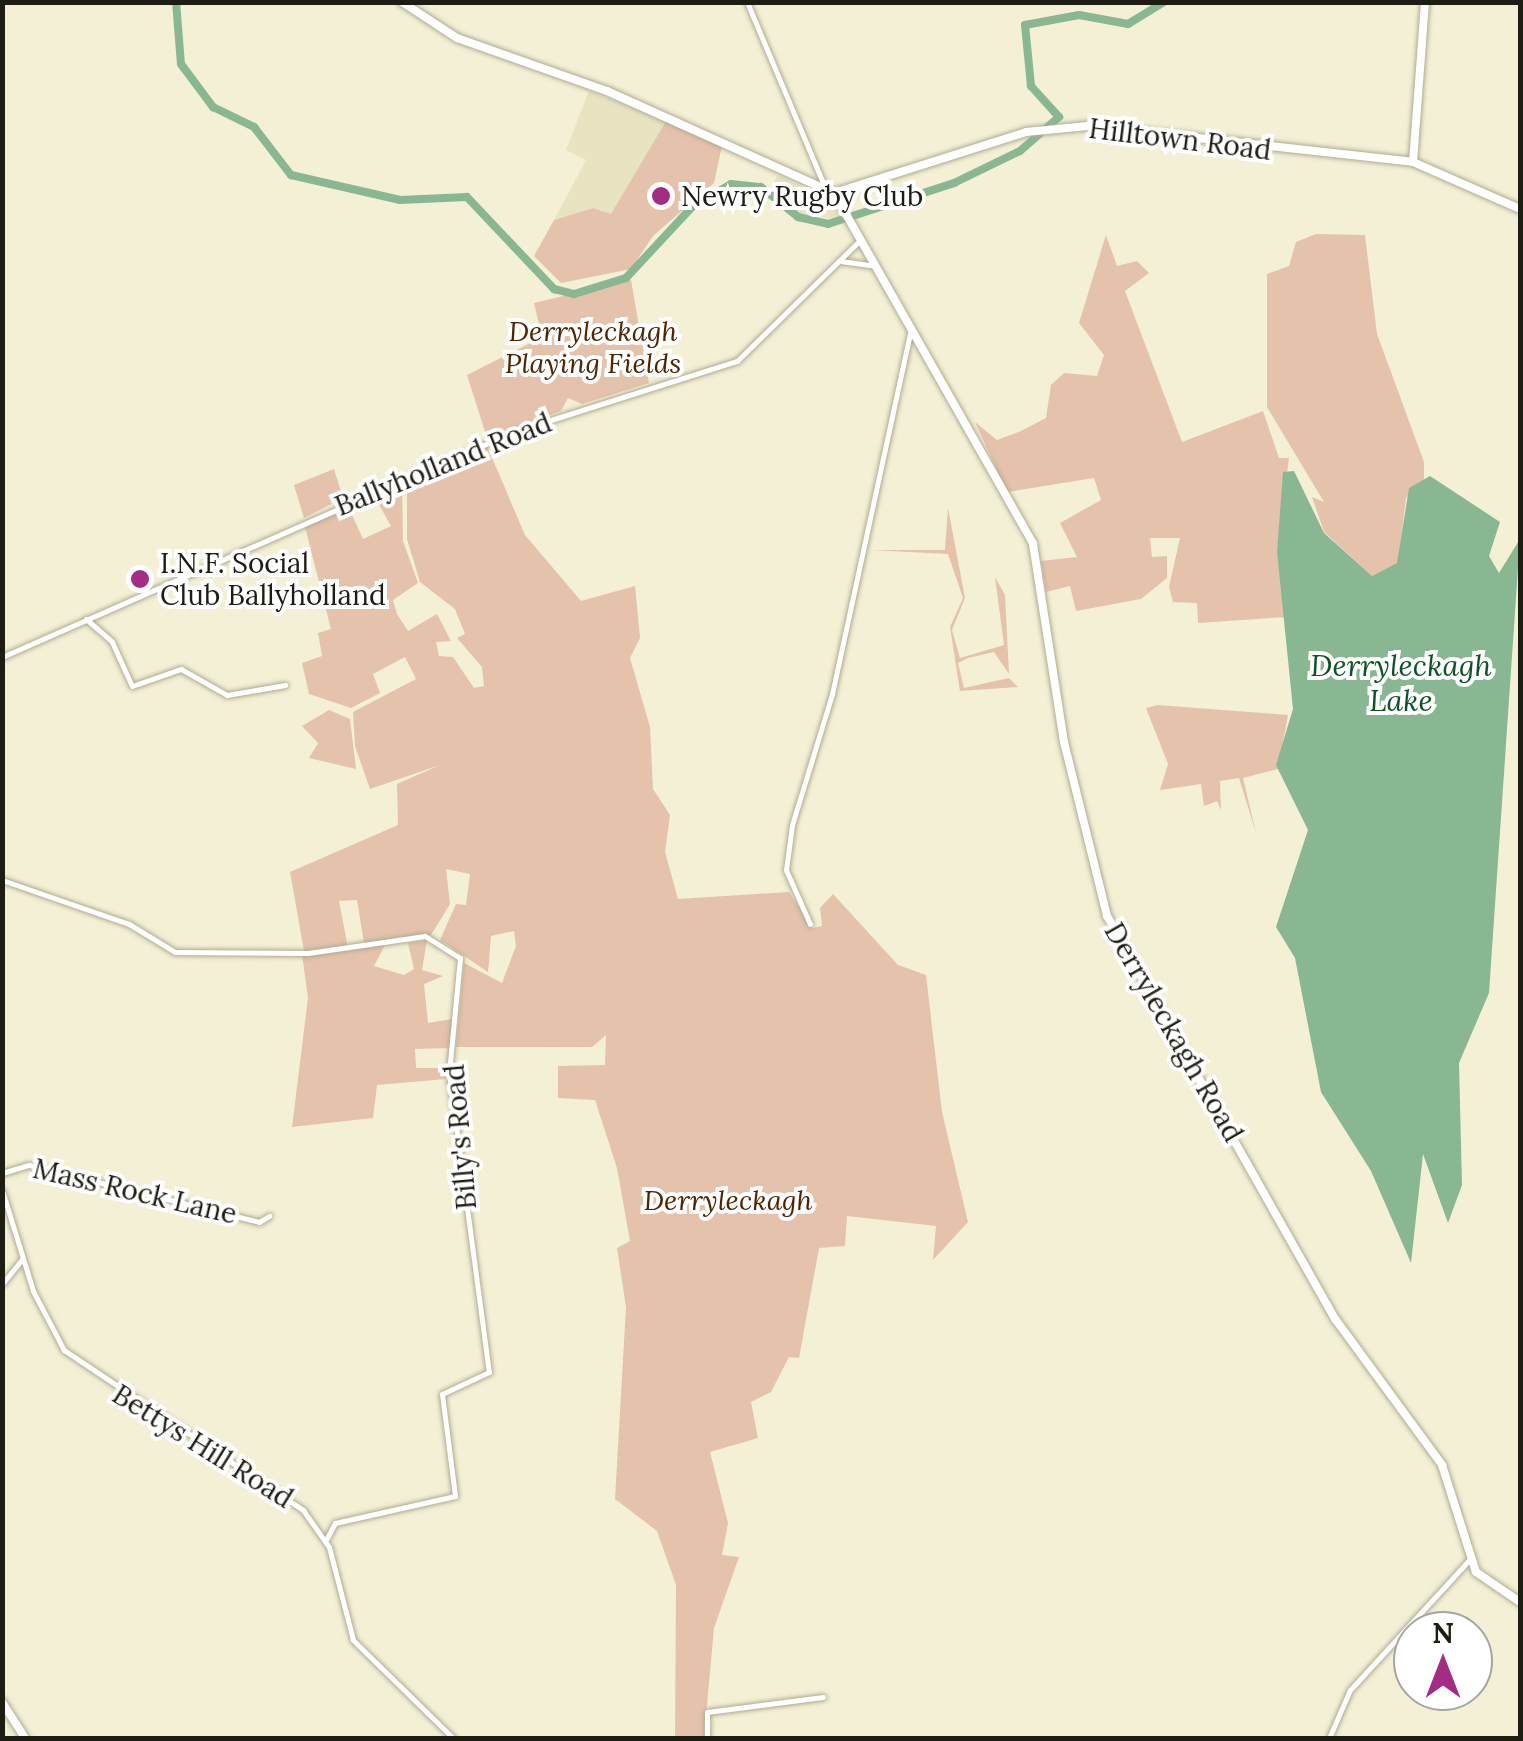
<!DOCTYPE html>
<html>
<head>
<meta charset="utf-8">
<style>
	body { margin:0 }
	#map { position:relative; width:1523px; height:1741px; overflow:hidden; background:#f3f0d5; font-family:Lora,serif }
	div>[style] { position:absolute }
	.built>* { inset:0; background:#e8e4c2 }
	.green>* { inset:0; background:#e5c2ac }
	.water>* { inset:0; background:#89b792 }
	.river>* { height:8px; margin:-4px; padding:0 4px; transform-origin:4px; border-radius:4px; background:#89b792 }
	.roads { filter:drop-shadow(0 0 2px #afac93) drop-shadow(0 0 2px #afac93) }
	.street>* { height:5px; margin:-2.5px; padding:0 2.5px; transform-origin:2.5px; border-radius:2.5px; background:#fff }
	.secondary>* { height:8px; margin:-4px; padding:0 4px; transform-origin:4px; border-radius:4px; background:#fff }
	.dots>* { width:28px; height:28px; translate:-50% -50%; box-sizing:border-box; border:5px solid #fff; border-radius:50% }
	span { translate:-50% -50%; white-space:nowrap; text-align:center; line-height:1.15; -webkit-text-stroke:8px #fff; paint-order:stroke }
	.street-label { font-size:28px; color:#1e1d13 }
	.poi-label { font-size:28px; color:#1e1d13 }
	.left { translate:0 -50%; text-align:left }
	.park-label { font-size:28px; color:#512400; font-style:italic }
	.water-label { font-size:30px; color:#0b5426; font-style:italic }
	.frame { position:absolute; inset:0; border:5px solid #1e1d13; pointer-events:none }
	.north { position:absolute; left:1393px; top:1611px; width:100px; height:100px; box-sizing:border-box; background:#fff; border:2px solid #a5a5a1; border-radius:50%; rotate:0deg; font-size:28px; font-weight:700; line-height:40px; text-align:center; color:#1e1d13 }
	.north::after { content:''; display:block; margin:auto; width:35px; height:45px; background:#a32c84; clip-path:polygon(50% 0,100% 100%,50% 72%,0 100%) }
</style>
</head>
<body>
<div id="map">
	<div class="built">
		<div style="clip-path:polygon(589px 91px,666px 121px,611px 214px,593px 208px,554px 220px,586px 160px,566px 150px)"></div>
		<div style="clip-path:polygon(778px 175px,832px 202px,841px 220px,798px 213px,770px 188px)"></div>
	</div>
	<div class="green">
		<div style="clip-path:polygon(666px 121px,722px 146px,714px 183px,653px 236px,631px 269px,561px 283px,534px 256px,554px 220px,593px 208px,611px 214px)"></div>
		<div style="clip-path:polygon(1316px 234px,1365px 235px,1377px 334px,1424px 462px,1424px 480px,1406px 498px,1398px 563px,1372px 576px,1324px 532px,1312px 497px,1324px 502px,1267px 407px,1267px 274px,1289px 266px,1296px 242px)"></div>
		<div style="clip-path:polygon(1106px 235px,1117px 266px,1137px 261px,1149px 273px,1125px 291px,1182px 442px,1263px 411px,1279px 458px,1289px 458px,1277px 552px,1286px 617px,1198px 623px,1197px 603px,1173px 602px,1169px 587px,1180px 538px,1150px 538px,1152px 557px,1167px 556px,1167px 578px,1141px 599px,1076px 611px,1070px 586px,1046px 592px,1041px 561px,1077px 557px,1060px 523px,1101px 500px,1094px 478px,1007px 492px,975px 422px,997px 440px,1021px 431px,1046px 418px,1051px 385px,1064px 373px,1097px 376px,1104px 355px,1079px 323px)"></div>
		<div style="clip-path:polygon(631px 280px,649px 383px,582px 404px,568px 398px,561px 411px,487px 438px,467px 375px,542px 337px,534px 303px)"></div>
		<div style="clip-path:polygon(487px 446px,525px 535px,581px 601px,635px 586px,640px 638px,630px 658px,650px 727px,653px 789px,670px 815px,665px 852px,678px 899px,789px 892px,813px 928px,822px 926px,820px 908px,833px 894px,898px 965px,926px 975px,942px 1112px,968px 1222px,933px 1260px,936px 1226px,847px 1216px,845px 1246px,819px 1248px,799px 1358px,789px 1357px,771px 1392px,751px 1402px,758px 1438px,710px 1452px,728px 1523px,722px 1555px,739px 1557px,714px 1628px,704px 1738px,675px 1738px,676px 1585px,657px 1531px,615px 1499px,626px 1307px,617px 1248px,630px 1241px,617px 1168px,595px 1100px,558px 1098px,558px 1066px,605px 1065px,606px 1035px,592px 1047px,456px 1047px,464px 963px,502px 983px,516px 946px,514px 931px,491px 936px,488px 972px,440px 940px,456px 904px,466px 905px,470px 874px,446px 869px,450px 904px,431px 935px,364px 943px,357px 900px,339px 901px,348px 948px,304px 951px,290px 872px,398px 825px,397px 784px,440px 765px,370px 789px,355px 746px,353px 712px,416px 679px,405px 657px,373px 674px,380px 693px,351px 708px,309px 694px,302px 663px,322px 656px,318px 633px,331px 629px,304px 523px,347px 504px,363px 539px,391px 526px,373px 494px,402px 481px,403px 541px,418px 583px,393px 600px,397px 614px,408px 631px,437px 614px,451px 641px,436px 642px,439px 656px,453px 657px,474px 688px,484px 686px,482px 667px,457px 638px,465px 634px,455px 609px,420px 582px,407px 539px,407px 478px)"></div>
		<div style="clip-path:polygon(334px 469px,343px 498px,304px 518px,294px 485px)"></div>
		<div style="clip-path:polygon(948px 508px,965px 598px,952px 630px,960px 658px,1004px 645px,995px 577px,1005px 595px,1009px 674px,994px 652px,968px 658px,958px 663px,964px 688px,1009px 678px,1018px 687px,960px 691px,950px 627px,963px 598px,948px 554px,870px 550px,945px 550px)"></div>
		<div style="clip-path:polygon(1158px 705px,1288px 715px,1278px 769px,1243px 778px,1256px 833px,1239px 778px,1220px 781px,1221px 810px,1217px 801px,1204px 806px,1201px 784px,1160px 790px,1168px 764px,1146px 708px)"></div>
		<div style="clip-path:polygon(329px 710px,350px 719px,356px 769px,309px 758px,318px 743px,302px 726px)"></div>
		<div style="clip-path:polygon(427px 940px,422px 970px,443px 976px,424px 984px,428px 1023px,452px 1019px,450px 1048px,415px 1049px,416px 1068px,447px 1068px,446px 1079px,377px 1085px,373px 1118px,292px 1127px,308px 998px,302px 954px,385px 945px,374px 966px,404px 975px,414px 969px,408px 943px)"></div>
	</div>
	<div class="water">
		<div style="clip-path:polygon(1294px 471px,1324px 533px,1372px 576px,1397px 563px,1409px 488px,1430px 476px,1500px 522px,1489px 556px,1499px 573px,1520px 539px,1489px 993px,1459px 1063px,1462px 1185px,1448px 1223px,1423px 1154px,1411px 1263px,1371px 1171px,1321px 1092px,1295px 958px,1276px 927px,1308px 830px,1276px 765px,1293px 709px,1277px 552px,1283px 472px)"></div>
	</div>
	<div class="river">
		<div style="left:176px;top:2px;width:62px;rotate:85.4deg"></div>
		<div style="left:181px;top:64px;width:54px;rotate:53.3deg"></div>
		<div style="left:213px;top:107px;width:46px;rotate:26deg"></div>
		<div style="left:254px;top:127px;width:61px;rotate:52.4deg"></div>
		<div style="left:291px;top:175px;width:112px;rotate:12.9deg"></div>
		<div style="left:400px;top:200px;width:67px;rotate:-2.6deg"></div>
		<div style="left:467px;top:197px;width:127px;rotate:46.6deg"></div>
		<div style="left:554px;top:289px;width:21px;rotate:14deg"></div>
		<div style="left:574px;top:294px;width:54px;rotate:-17.1deg"></div>
		<div style="left:626px;top:278px;width:97px;rotate:-47.1deg"></div>
		<div style="left:692px;top:207px;width:45px;rotate:-30.5deg"></div>
		<div style="left:731px;top:184px;width:30px;rotate:6deg"></div>
		<div style="left:761px;top:187px;width:48px;rotate:39deg"></div>
		<div style="left:798px;top:217px;width:31px;rotate:13deg"></div>
		<div style="left:828px;top:224px;width:133px;rotate:-18deg"></div>
		<div style="left:954px;top:183px;width:73px;rotate:-25.9deg"></div>
		<div style="left:1020px;top:151px;width:52px;rotate:-41.1deg"></div>
		<div style="left:1059px;top:117px;width:42px;rotate:-132.1deg"></div>
		<div style="left:1031px;top:86px;width:61px;rotate:-95.6deg"></div>
		<div style="left:1025px;top:25px;width:55px;rotate:-10.5deg"></div>
		<div style="left:1079px;top:15px;width:50px;rotate:10.4deg"></div>
		<div style="left:1128px;top:24px;width:42px;rotate:-31.4deg"></div>
	</div>
	<div class="roads">
		<div class="street">
			<div style="left:747px;top:2px;width:202px;rotate:67.2deg"></div>
			<div style="left:841px;top:261px;width:30px;rotate:8deg"></div>
			<div style="left:86px;top:619px;width:35px;rotate:41deg"></div>
			<div style="left:112px;top:642px;width:48px;rotate:65.6deg"></div>
			<div style="left:132px;top:686px;width:52px;rotate:-19.1deg"></div>
			<div style="left:181px;top:669px;width:53px;rotate:29.5deg"></div>
			<div style="left:227px;top:695px;width:59px;rotate:-9.8deg"></div>
			<div style="left:2px;top:657px;width:558px;rotate:-23.76deg"></div>
			<div style="left:513px;top:432px;width:235px;rotate:-17.6deg"></div>
			<div style="left:737px;top:361px;width:168px;rotate:-44.5deg"></div>
			<div style="left:2px;top:880px;width:134px;rotate:19.1deg"></div>
			<div style="left:129px;top:924px;width:54px;rotate:31.3deg"></div>
			<div style="left:175px;top:952px;width:133px;rotate:0.4deg"></div>
			<div style="left:308px;top:953px;width:118px;rotate:-8.3deg"></div>
			<div style="left:425px;top:936px;width:41px;rotate:32.2deg"></div>
			<div style="left:460px;top:958px;width:116px;rotate:95.5deg"></div>
			<div style="left:449px;top:1073px;width:302px;rotate:82.4deg"></div>
			<div style="left:489px;top:1372px;width:52px;rotate:154.9deg"></div>
			<div style="left:442px;top:1394px;width:103px;rotate:82.7deg"></div>
			<div style="left:455px;top:1496px;width:123px;rotate:167.3deg"></div>
			<div style="left:335px;top:1523px;width:19px;rotate:118deg"></div>
			<div style="left:810px;top:924px;width:59px;rotate:-114deg"></div>
			<div style="left:786px;top:870px;width:45px;rotate:-82.4deg"></div>
			<div style="left:792px;top:825px;width:137px;rotate:-73deg"></div>
			<div style="left:832px;top:694px;width:374px;rotate:-77.8deg"></div>
			<div style="left:2px;top:1173px;width:28px;rotate:-17deg"></div>
			<div style="left:29px;top:1165px;width:237px;rotate:13.9deg"></div>
			<div style="left:259px;top:1222px;width:12px;rotate:-31deg"></div>
			<div style="left:2px;top:1190px;width:106px;rotate:72.9deg"></div>
			<div style="left:33px;top:1291px;width:67px;rotate:62.3deg"></div>
			<div style="left:64px;top:1350px;width:288px;rotate:33.8deg"></div>
			<div style="left:303px;top:1510px;width:45px;rotate:54.9deg"></div>
			<div style="left:329px;top:1547px;width:96px;rotate:75.5deg"></div>
			<div style="left:353px;top:1640px;width:140px;rotate:44.4deg"></div>
			<div style="left:2px;top:1284px;width:32px;rotate:-51deg"></div>
			<div style="left:707px;top:1738px;width:26px;rotate:-90deg"></div>
			<div style="left:707px;top:1712px;width:117px;rotate:-7.4deg"></div>
			<div style="left:1329px;top:1738px;width:52px;rotate:-66.4deg"></div>
			<div style="left:1350px;top:1690px;width:178px;rotate:-47.5deg"></div>
		</div>
		<div class="secondary">
			<div style="left:402px;top:2px;width:66px;rotate:33.2deg"></div>
			<div style="left:457px;top:38px;width:159px;rotate:19.5deg"></div>
			<div style="left:607px;top:91px;width:249px;rotate:24.2deg"></div>
			<div style="left:834px;top:193px;width:201px;rotate:-17.6deg"></div>
			<div style="left:1026px;top:132px;width:62px;rotate:-5.5deg"></div>
			<div style="left:1088px;top:126px;width:327px;rotate:6.3deg"></div>
			<div style="left:1413px;top:162px;width:117px;rotate:23.7deg"></div>
			<div style="left:1413px;top:162px;width:160px;rotate:-85.7deg"></div>
			<div style="left:834px;top:193px;width:403px;rotate:60.4deg"></div>
			<div style="left:1033px;top:544px;width:200px;rotate:81.1deg"></div>
			<div style="left:1064px;top:742px;width:179px;rotate:76.1deg"></div>
			<div style="left:1107px;top:916px;width:464px;rotate:60.5deg"></div>
			<div style="left:1336px;top:1320px;width:180px;rotate:53.8deg"></div>
			<div style="left:1442px;top:1465px;width:112px;rotate:72.4deg"></div>
			<div style="left:1476px;top:1572px;width:53px;rotate:34.3deg"></div>
			<div style="left:2px;top:1702px;width:43px;rotate:57.4deg"></div>
		</div>
	</div>
	<div class="dots">
		<div style="left:661px;top:196px;background:#a32c84"></div>
		<div style="left:140px;top:579px;background:#a32c84"></div>
	</div>
	<div class="street-label">
		<span style="left:1180px;top:139px;rotate:7deg">Hilltown Road</span>
		<span style="left:443px;top:464px;rotate:-22deg">Ballyholland Road</span>
		<span style="left:1174px;top:1032px;rotate:60deg">Derryleckagh Road</span>
		<span style="left:460px;top:1137px;rotate:-95deg">Billy's Road</span>
		<span style="left:135px;top:1191px;rotate:13deg">Mass Rock Lane</span>
		<span style="left:203px;top:1446px;rotate:32deg">Bettys Hill Road</span>
	</div>
	<div class="poi-label">
		<span class="left" style="left:681px;top:196px">Newry Rugby Club</span>
		<span class="left" style="left:160px;top:579px">I.N.F. Social<br>Club Ballyholland</span>
	</div>
	<div class="park-label">
		<span style="left:593px;top:347px">Derryleckagh<br>Playing Fields</span>
		<span style="left:728px;top:1200px">Derryleckagh</span>
	</div>
	<div class="water-label">
		<span style="left:1401px;top:682px">Derryleckagh<br>Lake</span>
	</div>
	<div class="frame"></div>
	<div class="north">N</div>
</div>
</body>
</html>
